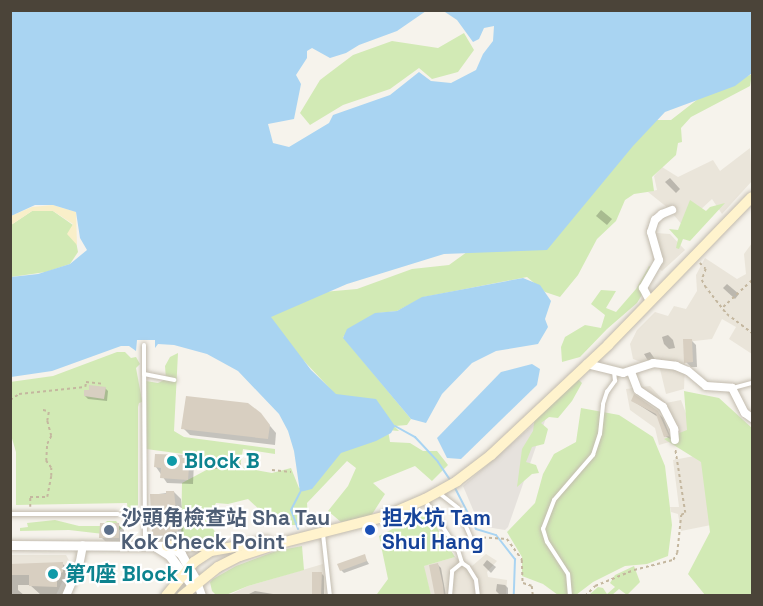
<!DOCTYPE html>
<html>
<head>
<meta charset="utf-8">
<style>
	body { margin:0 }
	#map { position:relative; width:763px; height:606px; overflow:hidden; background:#f6f3ec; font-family:"Space Grotesk","Noto Sans SC",sans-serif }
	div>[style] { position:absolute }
	.residential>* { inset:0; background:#eae5da }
	.industrial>* { inset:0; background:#e6e2dd }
	.green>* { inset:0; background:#d2eab5 }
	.sand>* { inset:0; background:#f9efc9 }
	.water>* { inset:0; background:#a9d4f2 }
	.shadow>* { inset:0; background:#0003 }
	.stream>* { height:2px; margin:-1px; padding:0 1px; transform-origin:1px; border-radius:1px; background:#a9d4f2 }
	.building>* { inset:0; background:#d8cfc1 }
	.path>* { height:1.5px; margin-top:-0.75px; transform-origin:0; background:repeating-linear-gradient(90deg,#c4b79f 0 3px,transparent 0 6px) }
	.roads { filter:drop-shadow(0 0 2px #c2bbae) drop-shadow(0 0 2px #c2bbae) }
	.service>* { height:4px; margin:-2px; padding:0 2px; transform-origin:2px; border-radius:2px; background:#fff }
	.minor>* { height:8px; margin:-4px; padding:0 4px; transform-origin:4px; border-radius:4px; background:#fff }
	.tertiary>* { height:9px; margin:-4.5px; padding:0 4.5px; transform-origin:4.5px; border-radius:4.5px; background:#fff }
	.secondary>* { height:10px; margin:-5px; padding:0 5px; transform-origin:5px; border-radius:5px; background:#fff3cd }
	.dots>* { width:16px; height:16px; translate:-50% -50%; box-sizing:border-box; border:3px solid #fff; border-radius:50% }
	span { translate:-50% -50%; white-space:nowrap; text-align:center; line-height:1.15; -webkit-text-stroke:4.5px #fff; paint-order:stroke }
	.culture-label { font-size:21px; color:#0d838f; font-weight:700 }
	.left { translate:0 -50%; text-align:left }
	.service-label { font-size:21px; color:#4e5e75; font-weight:700 }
	.transit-label { font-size:21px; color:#164399; font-weight:700 }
	.frame { position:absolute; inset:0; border:12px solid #4b4439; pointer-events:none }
</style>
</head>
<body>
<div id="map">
	<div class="residential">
		<div style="clip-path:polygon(750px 148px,752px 181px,722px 214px,712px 199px,683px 226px,673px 214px,660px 219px,656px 233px,670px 234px,685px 250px,662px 271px,654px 265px,646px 229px,659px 210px,668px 208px,648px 192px,657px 190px,654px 176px,662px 167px,678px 177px,713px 160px,720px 171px)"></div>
		<div style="clip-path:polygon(752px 243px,752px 354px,729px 339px,736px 327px,722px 319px,712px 339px,686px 342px,684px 389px,666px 394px,660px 369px,633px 359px,630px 344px,637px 330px,655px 312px,668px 316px,674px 306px,686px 309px,697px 291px,696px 275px,705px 258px,737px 279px,746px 274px,744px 254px)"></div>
		<div style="clip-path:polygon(650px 386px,666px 403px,681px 400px,694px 435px,659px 445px,655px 428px,630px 410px,626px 389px)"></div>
		<div style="clip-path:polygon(700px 455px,716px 524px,681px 531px,678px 514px,671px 512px,670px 507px,679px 507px,673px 460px)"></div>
		<div style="clip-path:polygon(486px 554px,497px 561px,487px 572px,488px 577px,507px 580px,506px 595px,431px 595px,423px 566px,455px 557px,472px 566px)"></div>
		<div style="clip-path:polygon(10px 555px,66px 555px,71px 564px,56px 595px,11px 595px)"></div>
		<div style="clip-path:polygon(323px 564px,326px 595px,227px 596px,248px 586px)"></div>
	</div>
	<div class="industrial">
		<div style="clip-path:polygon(548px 412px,508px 527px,505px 530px,480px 526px,463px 486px)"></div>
	</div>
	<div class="green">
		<div style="clip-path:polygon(464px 33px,474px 50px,458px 72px,432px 79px,419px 68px,390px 89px,343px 105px,310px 125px,300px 113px,320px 80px,353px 55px,392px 41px,438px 48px)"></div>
		<div style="clip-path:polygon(752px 74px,750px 86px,691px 117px,681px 128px,682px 142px,678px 143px,676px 155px,652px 177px,654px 191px,634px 194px,625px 200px,616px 221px,597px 239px,578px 275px,560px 297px,545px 292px,527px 277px,424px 297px,397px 311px,379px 313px,343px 337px,411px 419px,407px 425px,395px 426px,391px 423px,399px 431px,388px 430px,390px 442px,410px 443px,423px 451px,437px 451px,448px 465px,432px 481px,415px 466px,373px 483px,385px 494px,371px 516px,341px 522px,328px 511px,348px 486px,356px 468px,347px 461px,307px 503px,308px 518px,297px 525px,273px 525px,275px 513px,263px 513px,248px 499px,228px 504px,216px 503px,211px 513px,204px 518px,223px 541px,181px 541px,182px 483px,212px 467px,191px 455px,146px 449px,142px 402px,139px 403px,138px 407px,138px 514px,128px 514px,127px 503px,16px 505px,16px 452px,11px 435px,10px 382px,53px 376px,117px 352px,125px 352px,131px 358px,136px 357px,140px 364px,136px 368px,142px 400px,146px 381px,158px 383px,166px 379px,165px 366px,170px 357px,178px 353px,174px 431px,184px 437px,275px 449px,275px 454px,243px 449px,240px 467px,272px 473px,291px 468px,299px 488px,309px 484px,337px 396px,304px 361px,273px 338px,264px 308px,323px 292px,357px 289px,412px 269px,449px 265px,649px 120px,671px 120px,698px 99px)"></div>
		<div style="clip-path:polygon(690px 200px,706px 211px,710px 207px,725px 203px,690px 241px,683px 239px,679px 249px,676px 248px,678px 239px,669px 229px,678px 230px)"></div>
		<div style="clip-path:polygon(32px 211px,53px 211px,73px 225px,78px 252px,70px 264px,46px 272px,11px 277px,11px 225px)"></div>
		<div style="clip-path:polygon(649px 266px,657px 270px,637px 303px,607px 329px,580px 357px,562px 362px,561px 347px,565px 337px,585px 325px,601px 328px,605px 315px,591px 304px,601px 290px,616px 291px,606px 308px,616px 312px,636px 289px)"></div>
		<div style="clip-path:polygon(576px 377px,582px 383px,572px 401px,558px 418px,549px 417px,541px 423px,548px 429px,544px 444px,532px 447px,526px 462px,536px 465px,539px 473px,532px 474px,517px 487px,522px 449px,533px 431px,535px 416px)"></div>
		<div style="clip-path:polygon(684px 391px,719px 398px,752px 428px,752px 595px,705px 595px,688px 574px,710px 532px,701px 462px,664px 439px,687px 430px)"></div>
		<div style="clip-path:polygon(581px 408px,619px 415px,653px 437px,665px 466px,672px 525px,668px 556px,647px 564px,625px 566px,593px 582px,576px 595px,558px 595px,543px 584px,522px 576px,522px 557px,507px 532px,535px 503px,543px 474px,554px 454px,576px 442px)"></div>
		<div style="clip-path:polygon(423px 513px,429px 515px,455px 557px,424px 566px,431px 595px,334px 595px,377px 594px,388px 579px,379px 536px)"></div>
		<div style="clip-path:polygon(55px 520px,79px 526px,102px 526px,107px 521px,116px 521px,122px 528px,112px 535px,69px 530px,20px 531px,20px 528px,28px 527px,27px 523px)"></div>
		<div style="clip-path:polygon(302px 546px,304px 570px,248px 586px,226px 595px,216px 595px,212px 591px,210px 582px,213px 579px,236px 566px,276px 551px)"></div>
		<div style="clip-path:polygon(634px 566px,640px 582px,627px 595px,619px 589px,612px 595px,589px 595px,598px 587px,603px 588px,607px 594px,615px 587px,610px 583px,615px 575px)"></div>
	</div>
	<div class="sand">
		<div style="clip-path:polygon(53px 205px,76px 212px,77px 245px,67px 234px,73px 224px,53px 211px,32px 211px,11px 225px,11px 216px,32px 207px)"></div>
	</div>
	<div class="water">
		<div style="clip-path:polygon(evenodd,11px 10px,752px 11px,752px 73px,735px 86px,665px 112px,633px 146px,547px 250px,444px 254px,347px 284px,271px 317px,311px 370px,336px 394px,376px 399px,395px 426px,391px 433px,376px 441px,341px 453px,312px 489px,300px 492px,294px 451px,288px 431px,279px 414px,238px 371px,207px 354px,174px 345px,158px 344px,155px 348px,155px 340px,137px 340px,136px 351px,129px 346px,121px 346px,52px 371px,11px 377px,11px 277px,38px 274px,70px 264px,87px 250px,80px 238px,76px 212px,53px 205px,35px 205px,11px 216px,11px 10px,426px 11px,445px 12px,457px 20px,473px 42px,479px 39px,484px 28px,494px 26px,493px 41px,483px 54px,476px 70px,451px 83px,431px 81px,419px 72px,390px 95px,333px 115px,329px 123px,289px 147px,273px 143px,268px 124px,294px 119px,301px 84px,296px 75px,307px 58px,307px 51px,312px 48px,330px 58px,346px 53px,359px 45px,397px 31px,426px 11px)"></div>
		<div style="clip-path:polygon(523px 278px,540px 285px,551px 301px,545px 319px,548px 327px,538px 344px,496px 351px,472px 363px,442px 394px,426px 423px,411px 419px,343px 338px,347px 329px,375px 313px,397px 311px,422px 297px)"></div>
		<div style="clip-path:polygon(532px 364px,540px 369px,537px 385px,461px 459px,447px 458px,437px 438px,501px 372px)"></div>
	</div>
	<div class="shadow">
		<div style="clip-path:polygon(670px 178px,680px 189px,676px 193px,665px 182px)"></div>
		<div style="clip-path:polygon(601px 210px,612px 219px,607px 225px,596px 216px)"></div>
		<div style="clip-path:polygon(727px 284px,739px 294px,735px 299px,723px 288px)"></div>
		<div style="clip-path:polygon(668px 335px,673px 340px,675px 348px,669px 349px,664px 344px,662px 337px)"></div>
		<div style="clip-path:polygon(691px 340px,696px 345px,697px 367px,691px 367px,686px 362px)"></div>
		<div style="clip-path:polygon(650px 352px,657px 362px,650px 364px,644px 354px)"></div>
		<div style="clip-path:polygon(105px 388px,108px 391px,107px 401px,88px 399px,85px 396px)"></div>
		<div style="clip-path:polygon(633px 401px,657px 412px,663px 418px,672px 440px,665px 436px,658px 417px)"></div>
		<div style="clip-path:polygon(260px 414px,276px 433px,275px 445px,190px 435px,183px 428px)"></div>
		<div style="clip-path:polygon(189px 457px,194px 462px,193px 484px,167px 483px,156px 467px)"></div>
		<div style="clip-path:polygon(174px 492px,181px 499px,184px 538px,174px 542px,160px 541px,153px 535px,151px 495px)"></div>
		<div style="clip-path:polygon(119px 525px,124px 530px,123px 542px,106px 542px,101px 537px)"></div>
		<div style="clip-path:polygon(364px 556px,369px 564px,344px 573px,341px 570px)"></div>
		<div style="clip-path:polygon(487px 560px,496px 567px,491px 573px,483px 565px)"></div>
		<div style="clip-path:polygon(62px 563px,72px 574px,67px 596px,41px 595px,30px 585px,18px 585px,18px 590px,25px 596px,10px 596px,10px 565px)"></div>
		<div style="clip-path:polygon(438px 565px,441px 568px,446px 596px,436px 596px)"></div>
		<div style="clip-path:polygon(321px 573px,324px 576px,324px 596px,313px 596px)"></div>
		<div style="clip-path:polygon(497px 584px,505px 585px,508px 588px,508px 595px,499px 594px,496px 591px)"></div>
		<div style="clip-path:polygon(255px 591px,273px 594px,274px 596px,245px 596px)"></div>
	</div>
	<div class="stream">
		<div style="left:395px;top:426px;width:23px;rotate:29deg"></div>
		<div style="left:415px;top:437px;width:34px;rotate:47deg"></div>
		<div style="left:438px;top:462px;width:23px;rotate:56deg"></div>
		<div style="left:454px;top:486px;width:48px;rotate:62.9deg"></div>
		<div style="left:476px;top:529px;width:21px;rotate:17deg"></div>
		<div style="left:496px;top:535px;width:31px;rotate:52deg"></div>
		<div style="left:515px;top:559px;width:37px;rotate:92deg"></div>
		<div style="left:298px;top:529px;width:20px;rotate:-110deg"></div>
		<div style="left:291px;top:510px;width:20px;rotate:-63deg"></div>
	</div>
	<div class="building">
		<div style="clip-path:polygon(683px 339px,692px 339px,693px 362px,684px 363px)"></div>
		<div style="clip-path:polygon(89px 385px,106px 387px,104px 399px,84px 396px,84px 390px,89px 390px)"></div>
		<div style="clip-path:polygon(634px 394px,658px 411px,669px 436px,664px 437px,656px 414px,631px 401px)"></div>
		<div style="clip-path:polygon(186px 396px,248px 403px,261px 413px,270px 425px,268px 439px,181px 429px)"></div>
		<div style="clip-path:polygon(155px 454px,190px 455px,188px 480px,160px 478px,161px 468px,154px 467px)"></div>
		<div style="clip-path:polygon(166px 491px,174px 491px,178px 531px,168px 533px,168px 536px,152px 535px,150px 494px,166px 494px)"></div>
		<div style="clip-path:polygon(100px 523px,119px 523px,119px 538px,99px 538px)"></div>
		<div style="clip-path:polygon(365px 554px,367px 561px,340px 571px,337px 564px)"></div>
		<div style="clip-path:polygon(63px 562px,63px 572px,57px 575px,57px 587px,29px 586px,29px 575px,10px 575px,10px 564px)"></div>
		<div style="clip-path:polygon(438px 563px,443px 585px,444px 596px,435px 596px,429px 565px)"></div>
		<div style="clip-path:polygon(312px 572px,322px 572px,321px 596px,312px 596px)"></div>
	</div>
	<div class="path">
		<div style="left:700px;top:263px;width:8px;rotate:45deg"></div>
		<div style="left:706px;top:269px;width:12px;rotate:110deg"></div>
		<div style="left:702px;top:280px;width:7px;rotate:63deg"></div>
		<div style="left:705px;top:286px;width:36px;rotate:52deg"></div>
		<div style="left:727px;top:314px;width:31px;rotate:37deg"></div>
		<div style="left:723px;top:307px;width:40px;rotate:-43deg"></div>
		<div style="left:10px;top:400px;width:11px;rotate:-34deg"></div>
		<div style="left:19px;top:394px;width:66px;rotate:-6.1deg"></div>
		<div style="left:85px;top:387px;width:5px;rotate:-79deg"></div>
		<div style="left:86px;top:382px;width:18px;rotate:6deg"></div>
		<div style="left:43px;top:410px;width:5px;rotate:11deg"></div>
		<div style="left:209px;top:469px;width:32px;rotate:-9deg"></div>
		<div style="left:272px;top:470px;width:19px;rotate:6deg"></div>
		<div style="left:30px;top:507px;width:10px;rotate:-90deg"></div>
		<div style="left:30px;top:497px;width:17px"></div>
		<div style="left:47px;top:497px;width:21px;rotate:-79deg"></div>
		<div style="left:51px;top:476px;width:8px;rotate:-90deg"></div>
		<div style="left:51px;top:468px;width:9px;rotate:-126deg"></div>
		<div style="left:46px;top:461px;width:17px;rotate:-87deg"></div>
		<div style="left:47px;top:444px;width:9px;rotate:-63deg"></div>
		<div style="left:51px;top:436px;width:16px;rotate:-105deg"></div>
		<div style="left:47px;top:421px;width:11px;rotate:-80deg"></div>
		<div style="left:477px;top:537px;width:30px;rotate:4deg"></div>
		<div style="left:507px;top:539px;width:26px;rotate:54deg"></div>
		<div style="left:522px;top:560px;width:23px;rotate:88deg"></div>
		<div style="left:523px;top:583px;width:9px;rotate:18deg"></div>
		<div style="left:532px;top:586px;width:10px;rotate:84deg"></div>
		<div style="left:585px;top:596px;width:14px;rotate:-45deg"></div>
		<div style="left:595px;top:586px;width:42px;rotate:-22.3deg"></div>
		<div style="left:634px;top:570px;width:40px;rotate:-14.4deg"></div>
		<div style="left:673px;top:560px;width:8px;rotate:-60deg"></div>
		<div style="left:677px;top:553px;width:38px;rotate:-84deg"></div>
		<div style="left:681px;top:515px;width:4px;rotate:-27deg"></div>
		<div style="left:685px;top:513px;width:65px;rotate:-98.9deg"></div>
	</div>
	<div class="roads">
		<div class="service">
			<div style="left:144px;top:345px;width:29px;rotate:90deg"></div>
			<div style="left:733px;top:388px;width:20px;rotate:-15deg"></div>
			<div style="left:439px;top:493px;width:24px;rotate:38deg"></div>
			<div style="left:458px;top:508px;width:40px;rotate:66.6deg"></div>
			<div style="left:425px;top:500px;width:60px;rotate:56.6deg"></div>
			<div style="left:458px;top:550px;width:14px;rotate:73deg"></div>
			<div style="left:462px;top:563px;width:7px;rotate:34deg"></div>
			<div style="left:468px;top:567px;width:15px;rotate:58deg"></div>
			<div style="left:476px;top:580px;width:16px;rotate:83deg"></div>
			<div style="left:10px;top:514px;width:108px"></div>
			<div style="left:323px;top:534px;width:62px;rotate:83.6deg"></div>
			<div style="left:145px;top:545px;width:171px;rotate:-90.3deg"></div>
			<div style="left:144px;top:374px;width:31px;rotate:11deg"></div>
			<div style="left:450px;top:596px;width:25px;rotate:-85deg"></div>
			<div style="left:452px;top:571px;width:13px;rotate:-39deg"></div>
			<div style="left:570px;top:596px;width:22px;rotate:-95deg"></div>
			<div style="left:568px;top:574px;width:38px;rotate:-123deg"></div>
			<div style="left:547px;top:542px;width:14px;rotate:-107deg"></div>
			<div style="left:543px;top:529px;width:31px;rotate:-69deg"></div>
			<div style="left:554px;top:500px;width:60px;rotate:-49.1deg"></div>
			<div style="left:593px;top:455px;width:22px;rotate:-72deg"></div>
			<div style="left:600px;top:434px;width:30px;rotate:-84deg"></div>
			<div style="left:603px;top:404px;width:13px;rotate:-72deg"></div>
			<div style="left:607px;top:392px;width:14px;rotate:-54deg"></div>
			<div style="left:615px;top:381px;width:9px;rotate:-96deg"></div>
		</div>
		<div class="minor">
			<div style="left:650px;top:301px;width:15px;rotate:-118deg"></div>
			<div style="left:643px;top:288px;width:32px;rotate:-60deg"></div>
			<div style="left:659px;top:260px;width:29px;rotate:-106deg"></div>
			<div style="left:651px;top:232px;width:13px;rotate:-72deg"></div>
			<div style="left:655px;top:220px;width:9px;rotate:-41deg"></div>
			<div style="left:662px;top:214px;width:11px;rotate:-22deg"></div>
			<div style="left:587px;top:364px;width:37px;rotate:14deg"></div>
			<div style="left:623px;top:373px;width:32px;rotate:-18deg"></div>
			<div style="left:653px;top:363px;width:23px;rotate:7deg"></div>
			<div style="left:676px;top:366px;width:13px;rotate:23deg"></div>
			<div style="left:688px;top:371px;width:23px;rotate:40deg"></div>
			<div style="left:706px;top:386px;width:26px;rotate:4deg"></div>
			<div style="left:732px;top:388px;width:28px;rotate:63deg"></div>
			<div style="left:745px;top:413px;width:9px;rotate:36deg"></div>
			<div style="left:631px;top:372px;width:19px;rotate:69deg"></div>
			<div style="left:638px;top:390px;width:30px;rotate:34deg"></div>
			<div style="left:663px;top:407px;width:25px;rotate:63deg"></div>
			<div style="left:674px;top:429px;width:11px;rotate:85deg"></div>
			<div style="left:197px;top:582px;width:15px;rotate:70deg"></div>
			<div style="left:66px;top:596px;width:33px;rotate:-67deg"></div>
			<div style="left:79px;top:566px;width:21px;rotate:-79deg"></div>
		</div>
		<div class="tertiary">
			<div style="left:10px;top:545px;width:160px;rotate:0.4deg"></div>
			<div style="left:170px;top:546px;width:14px;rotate:36deg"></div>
			<div style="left:181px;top:554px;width:32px;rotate:60deg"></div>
			<div style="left:156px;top:547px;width:15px;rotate:32deg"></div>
			<div style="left:169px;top:555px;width:39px;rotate:53deg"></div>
		</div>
		<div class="secondary">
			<div style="left:167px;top:546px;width:49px"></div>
			<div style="left:166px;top:596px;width:44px;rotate:-50.5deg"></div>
			<div style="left:194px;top:562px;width:20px;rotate:-33deg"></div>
			<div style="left:211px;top:551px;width:57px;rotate:-10.1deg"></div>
			<div style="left:182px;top:596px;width:46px;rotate:-38.9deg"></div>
			<div style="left:218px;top:567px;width:25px;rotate:-27deg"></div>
			<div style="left:240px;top:556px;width:35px;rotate:-18deg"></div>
			<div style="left:273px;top:545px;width:114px;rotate:-14.3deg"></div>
			<div style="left:383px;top:517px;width:46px;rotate:-23.2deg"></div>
			<div style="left:425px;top:499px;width:37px;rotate:-29deg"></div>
			<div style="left:457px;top:481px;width:43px;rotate:-37.4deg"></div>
			<div style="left:491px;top:455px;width:161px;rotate:-43.2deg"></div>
			<div style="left:608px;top:345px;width:206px;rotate:-45.8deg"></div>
		</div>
	</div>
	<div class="dots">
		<div style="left:172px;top:461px;background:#0f9aa8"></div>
		<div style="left:109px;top:530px;background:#5c6f8a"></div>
		<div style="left:370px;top:530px;background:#1a4fb4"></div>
		<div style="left:53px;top:574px;background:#0f9aa8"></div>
	</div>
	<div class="culture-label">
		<span class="left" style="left:184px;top:461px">Block B</span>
		<span class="left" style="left:65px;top:574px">第1座 Block 1</span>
	</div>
	<div class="service-label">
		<span class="left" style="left:121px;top:530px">沙頭角檢查站 Sha Tau<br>Kok Check Point</span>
	</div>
	<div class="transit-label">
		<span class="left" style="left:382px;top:530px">担水坑 Tam<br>Shui Hang</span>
	</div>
	<div class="frame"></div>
</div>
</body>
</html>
